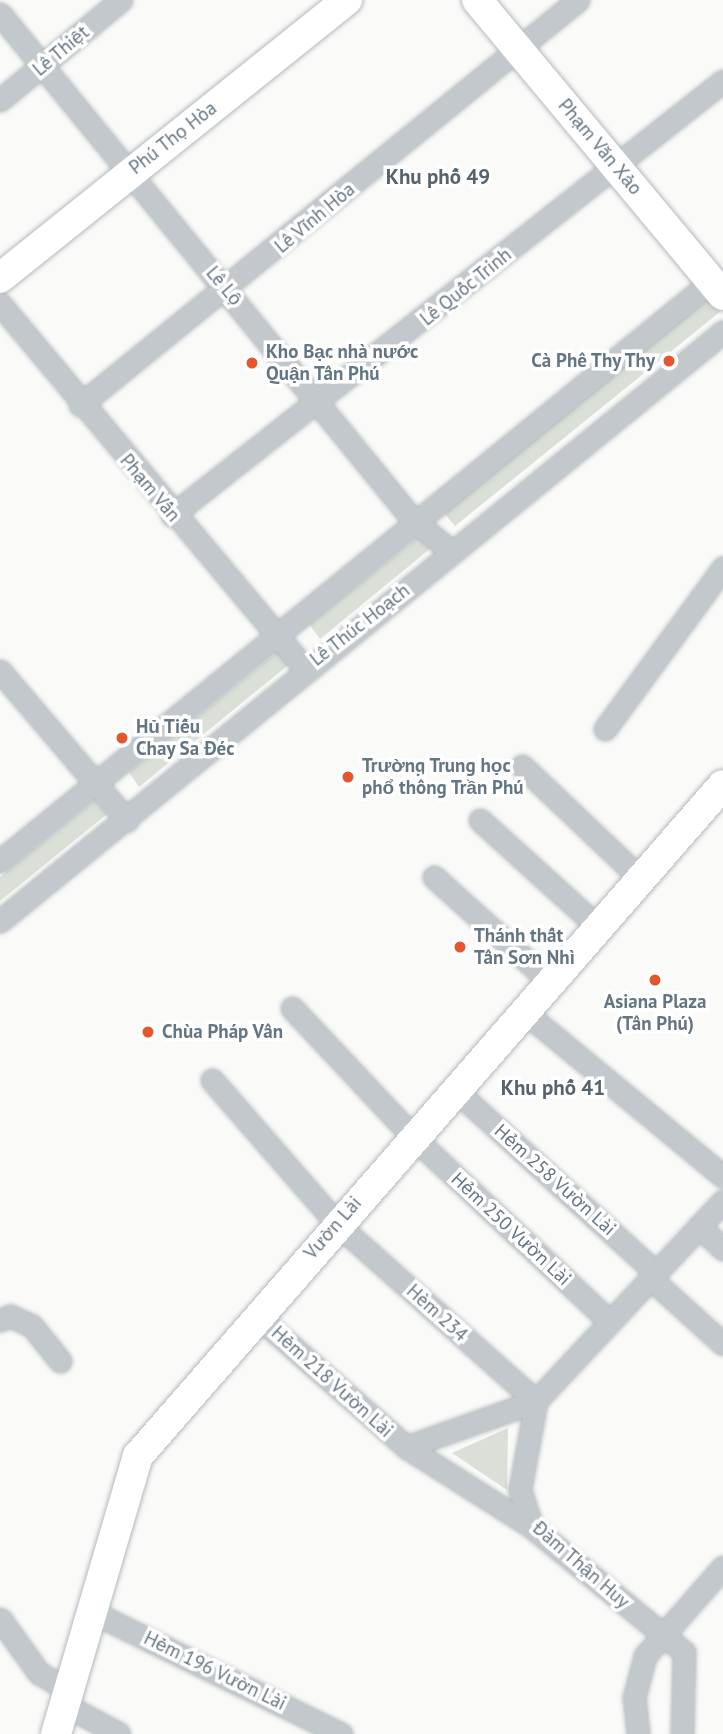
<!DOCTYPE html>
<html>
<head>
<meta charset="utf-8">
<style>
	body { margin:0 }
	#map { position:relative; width:723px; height:1734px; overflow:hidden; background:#fafaf8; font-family:"PT Sans",sans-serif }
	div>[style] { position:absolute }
	.green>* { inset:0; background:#dadfd7 }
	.roads { filter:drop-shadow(0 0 2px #b3babf) drop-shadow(0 0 2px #b3babf) }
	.street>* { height:21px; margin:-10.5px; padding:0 10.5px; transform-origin:10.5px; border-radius:10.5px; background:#c3c8cc }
	.secondary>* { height:30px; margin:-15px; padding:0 15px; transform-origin:15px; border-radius:15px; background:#fff }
	.dots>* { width:19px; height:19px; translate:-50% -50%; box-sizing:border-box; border:4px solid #fff; border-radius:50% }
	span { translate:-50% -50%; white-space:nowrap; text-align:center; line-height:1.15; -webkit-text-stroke:7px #fff; paint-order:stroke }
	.street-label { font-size:19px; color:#657683 }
	.poi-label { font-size:19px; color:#657683; font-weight:700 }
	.left { translate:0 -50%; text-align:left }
	.right { translate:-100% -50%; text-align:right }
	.neighbourhood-label { font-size:21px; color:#57646e; font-weight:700 }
</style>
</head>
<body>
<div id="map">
	<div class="green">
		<div style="clip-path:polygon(709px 297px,721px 311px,455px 526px,443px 512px)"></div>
		<div style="clip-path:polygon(421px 535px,431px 548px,320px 639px,309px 624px)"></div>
		<div style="clip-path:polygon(282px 648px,293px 661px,139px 787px,129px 772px)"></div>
		<div style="clip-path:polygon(95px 800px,107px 814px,0 901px,0 877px)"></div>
		<div style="clip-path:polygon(508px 1428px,507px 1490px,452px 1453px)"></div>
	</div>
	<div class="roads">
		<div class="street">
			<div style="left:0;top:14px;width:653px;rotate:50.78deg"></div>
			<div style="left:413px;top:520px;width:50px;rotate:39.4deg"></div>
			<div style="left:0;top:100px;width:157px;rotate:-39.6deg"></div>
			<div style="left:0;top:304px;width:476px;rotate:50.1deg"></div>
			<div style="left:80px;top:405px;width:642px;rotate:-39.12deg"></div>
			<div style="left:172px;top:515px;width:701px;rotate:-38.23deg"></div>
			<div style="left:0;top:671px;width:196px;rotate:49.6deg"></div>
			<div style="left:605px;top:729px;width:200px;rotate:-53.8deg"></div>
			<div style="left:522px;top:766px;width:161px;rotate:43.5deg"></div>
			<div style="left:480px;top:820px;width:156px;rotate:42.2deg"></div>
			<div style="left:0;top:861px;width:918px;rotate:-39.17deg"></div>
			<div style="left:434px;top:877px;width:154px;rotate:42.1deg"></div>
			<div style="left:0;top:921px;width:933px;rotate:-39.17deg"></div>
			<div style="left:292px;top:1008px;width:177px;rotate:46.8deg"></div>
			<div style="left:413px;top:1137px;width:269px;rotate:43.2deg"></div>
			<div style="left:522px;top:1010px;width:261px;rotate:39.6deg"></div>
			<div style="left:212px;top:1080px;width:191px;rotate:49deg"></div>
			<div style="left:337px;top:1224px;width:266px;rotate:41.7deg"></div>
			<div style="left:536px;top:1401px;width:138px;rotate:160.5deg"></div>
			<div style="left:454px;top:1089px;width:272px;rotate:42.3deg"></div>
			<div style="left:699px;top:1226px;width:33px;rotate:44deg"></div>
			<div style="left:650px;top:1278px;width:98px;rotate:42.1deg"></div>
			<div style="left:257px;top:1316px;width:198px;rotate:41.3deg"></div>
			<div style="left:406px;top:1447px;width:149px;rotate:32.4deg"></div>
			<div style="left:0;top:1320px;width:11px;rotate:-22deg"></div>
			<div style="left:10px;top:1316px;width:24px;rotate:24deg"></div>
			<div style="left:32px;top:1326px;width:45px;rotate:51.3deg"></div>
			<div style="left:88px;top:1610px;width:282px;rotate:26.1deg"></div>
			<div style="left:0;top:1619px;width:67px;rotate:54.2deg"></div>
			<div style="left:39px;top:1673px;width:34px;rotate:30deg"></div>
			<div style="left:65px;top:1705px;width:61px;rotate:28.2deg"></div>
			<div style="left:638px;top:1734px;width:36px;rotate:-96deg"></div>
			<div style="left:634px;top:1698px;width:43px;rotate:-75.3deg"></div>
			<div style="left:645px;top:1656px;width:118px;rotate:-48.8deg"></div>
			<div style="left:682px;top:1734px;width:82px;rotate:-88.6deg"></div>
			<div style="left:684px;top:1652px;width:197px;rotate:-140.6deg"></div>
			<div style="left:532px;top:1527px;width:40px;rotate:-108deg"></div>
			<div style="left:520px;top:1489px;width:89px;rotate:-79.7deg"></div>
			<div style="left:536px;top:1401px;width:274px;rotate:-46.9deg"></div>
		</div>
		<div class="secondary">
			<div style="left:477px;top:0;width:384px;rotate:50.2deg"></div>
			<div style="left:0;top:278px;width:445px;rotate:-38.7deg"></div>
			<div style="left:56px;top:1734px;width:290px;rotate:-73.6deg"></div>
			<div style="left:138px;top:1456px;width:890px;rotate:-48.92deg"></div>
		</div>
	</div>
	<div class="dots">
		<div style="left:669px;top:361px;background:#e4572e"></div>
		<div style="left:252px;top:363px;background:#e4572e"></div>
		<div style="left:122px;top:738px;background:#e4572e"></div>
		<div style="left:348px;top:777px;background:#e4572e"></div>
		<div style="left:460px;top:947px;background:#e4572e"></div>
		<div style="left:655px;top:980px;background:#e4572e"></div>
		<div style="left:148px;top:1032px;background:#e4572e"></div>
	</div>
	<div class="street-label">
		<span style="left:61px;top:51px;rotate:-40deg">Lê Thiệt</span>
		<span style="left:173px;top:138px;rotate:-38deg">Phú Thọ Hòa</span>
		<span style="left:600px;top:147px;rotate:50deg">Phạm Văn Xảo</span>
		<span style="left:315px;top:218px;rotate:-40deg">Lê Vĩnh Hòa</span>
		<span style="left:224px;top:286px;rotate:50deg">Lê Lộ</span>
		<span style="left:466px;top:287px;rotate:-39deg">Lê Quốc Trinh</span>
		<span style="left:150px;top:488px;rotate:50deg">Phạm Vấn</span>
		<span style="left:360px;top:625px;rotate:-38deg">Lê Thúc Hoạch</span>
		<span style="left:555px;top:1180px;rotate:42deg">Hẻm 258 Vườn Lài</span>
		<span style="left:333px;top:1228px;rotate:-49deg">Vườn Lài</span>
		<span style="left:511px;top:1229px;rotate:43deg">Hẻm 250 Vườn Lài</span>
		<span style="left:437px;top:1313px;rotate:42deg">Hèm 234</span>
		<span style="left:332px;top:1382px;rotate:42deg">Hẻm 218 Vườn Lài</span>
		<span style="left:581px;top:1565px;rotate:41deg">Đàm Thận Huy</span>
		<span style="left:215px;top:1671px;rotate:26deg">Hẻm 196 Vườn Lài</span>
	</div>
	<div class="poi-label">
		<span class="left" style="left:266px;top:363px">Kho Bạc nhà nước<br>Quận Tân Phú</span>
		<span class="right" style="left:655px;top:361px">Cà Phê Thy Thy</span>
		<span class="left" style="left:136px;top:738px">Hủ Tiếu<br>Chay Sa Đéc</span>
		<span class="left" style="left:362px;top:777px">Trường Trung học<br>phổ thông Trần Phú</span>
		<span class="left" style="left:474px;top:947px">Thánh thất<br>Tân Sơn Nhì</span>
		<span style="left:655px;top:1013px">Asiana Plaza<br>(Tân Phú)</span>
		<span class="left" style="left:162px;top:1032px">Chùa Pháp Vân</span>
	</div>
	<div class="neighbourhood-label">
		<span style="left:438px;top:177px">Khu phố 49</span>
		<span style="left:553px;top:1088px">Khu phố 41</span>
	</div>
</div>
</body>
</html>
